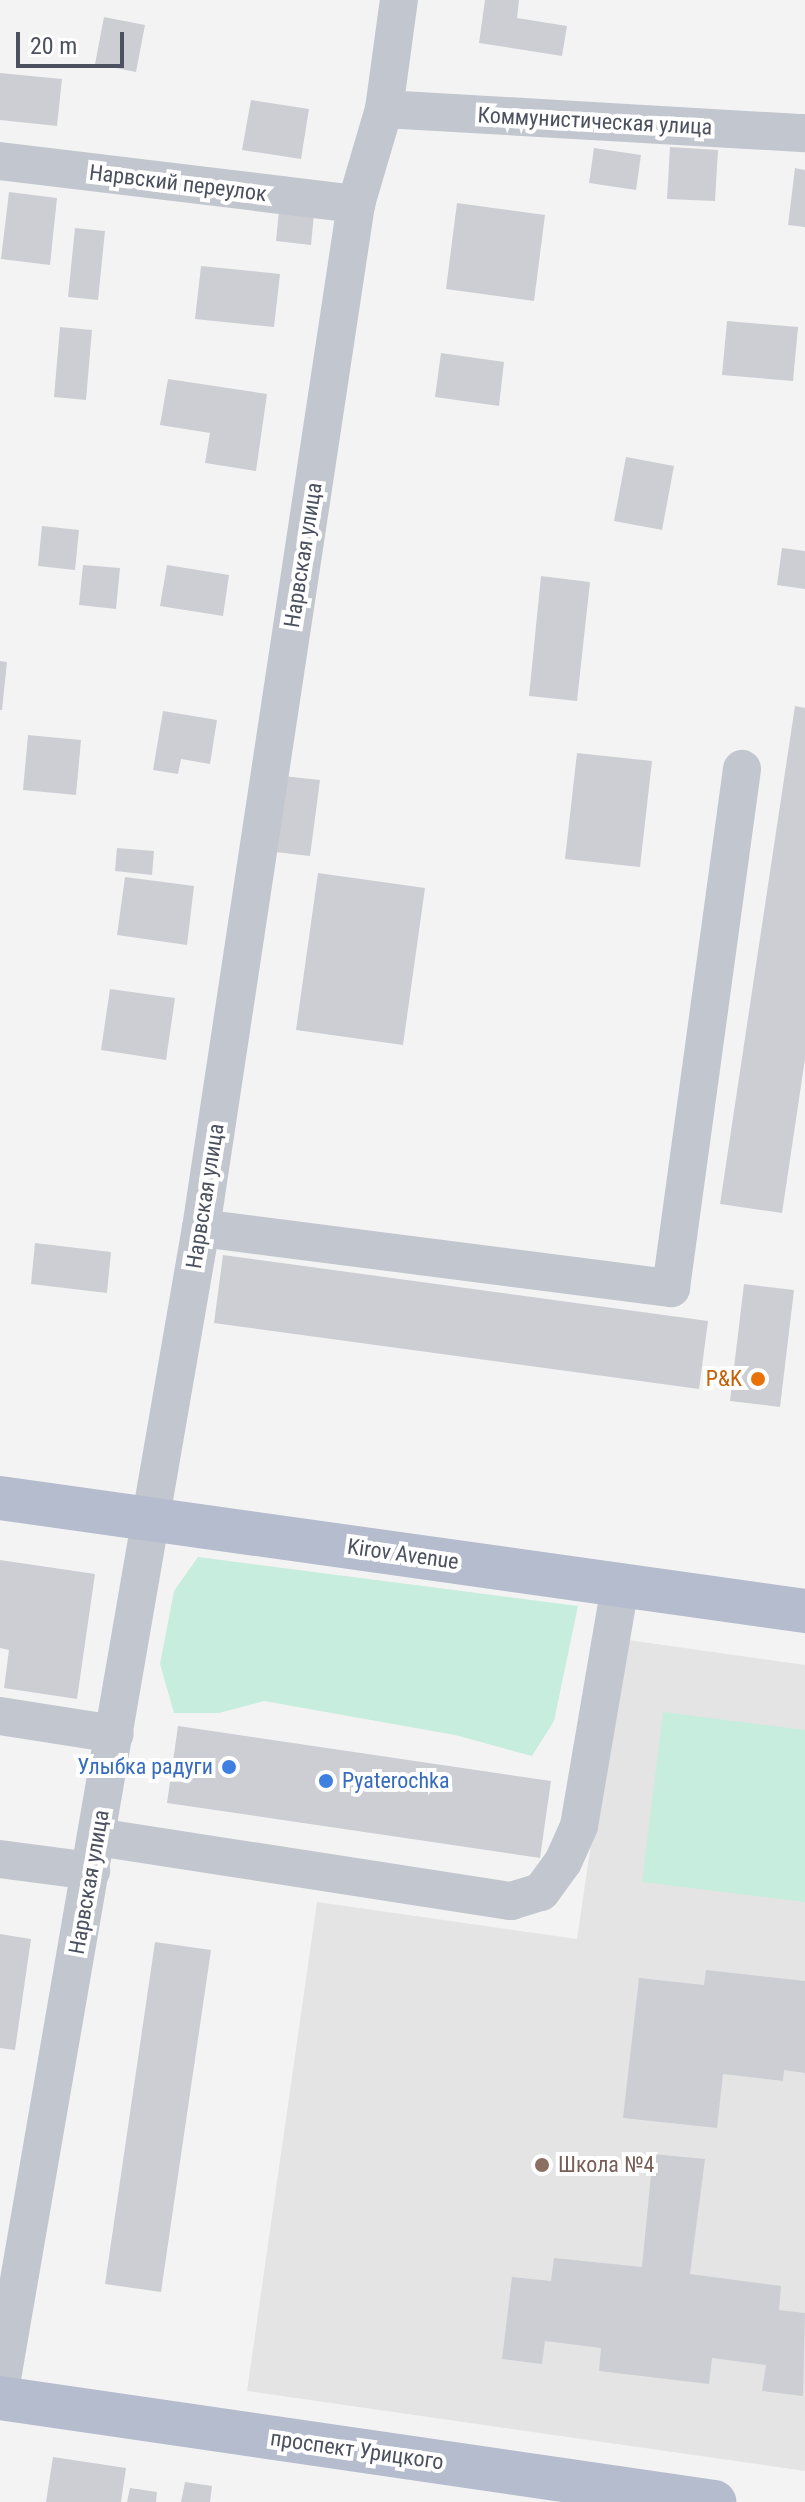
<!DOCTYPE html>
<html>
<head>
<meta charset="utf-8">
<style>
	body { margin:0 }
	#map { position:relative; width:805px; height:2502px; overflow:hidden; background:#f4f3f3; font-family:"Roboto Condensed",sans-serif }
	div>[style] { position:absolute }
	.education>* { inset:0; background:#e5e4e4 }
	.green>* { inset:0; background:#c6eddd }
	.building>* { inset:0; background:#cdced4 }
	.minor>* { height:38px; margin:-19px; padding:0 19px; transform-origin:19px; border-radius:19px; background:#c2c7cf }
	.major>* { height:44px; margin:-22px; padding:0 22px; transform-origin:22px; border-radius:22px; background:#b5bcce }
	.dots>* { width:22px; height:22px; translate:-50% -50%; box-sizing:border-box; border:4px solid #fff; border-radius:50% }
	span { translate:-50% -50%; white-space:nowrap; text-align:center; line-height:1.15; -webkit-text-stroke:8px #fff; paint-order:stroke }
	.street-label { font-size:22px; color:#4b515e }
	.food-label { font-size:22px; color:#c56008 }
	.right { translate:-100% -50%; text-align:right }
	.shop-label { font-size:22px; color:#366cbe }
	.left { translate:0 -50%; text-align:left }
	.education-label { font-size:22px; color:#785e54 }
	.scale { position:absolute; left:16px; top:32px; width:108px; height:36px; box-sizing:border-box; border:4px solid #4b515e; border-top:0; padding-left:10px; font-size:24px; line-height:28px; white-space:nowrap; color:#4b515e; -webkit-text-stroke:6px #fff; paint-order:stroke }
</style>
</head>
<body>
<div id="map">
	<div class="education">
		<div style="clip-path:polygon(621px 1639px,805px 1665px,805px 2471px,247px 2391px,317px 1902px,577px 1939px)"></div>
	</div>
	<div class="green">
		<div style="clip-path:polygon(198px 1557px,578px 1606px,554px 1721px,532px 1756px,455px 1735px,264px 1701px,219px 1713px,174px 1713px,160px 1664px,174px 1591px)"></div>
		<div style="clip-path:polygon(663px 1712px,805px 1730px,805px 1902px,642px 1882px)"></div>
	</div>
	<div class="building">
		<div style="clip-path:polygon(485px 0,519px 0,517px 18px,567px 26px,562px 56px,479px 43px)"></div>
		<div style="clip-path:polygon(104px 17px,145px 25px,136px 72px,95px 64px)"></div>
		<div style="clip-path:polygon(0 73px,62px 79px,57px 126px,0 120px)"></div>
		<div style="clip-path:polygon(251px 100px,309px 109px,301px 159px,242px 150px)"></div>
		<div style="clip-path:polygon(670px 147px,718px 150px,715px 201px,667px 199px)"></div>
		<div style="clip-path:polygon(594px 148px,641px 155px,636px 190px,589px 183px)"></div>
		<div style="clip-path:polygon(795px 168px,805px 170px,805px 227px,788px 225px)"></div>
		<div style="clip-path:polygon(9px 192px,57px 198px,50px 265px,1px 259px)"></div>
		<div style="clip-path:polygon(457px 203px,545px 215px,534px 301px,446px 289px)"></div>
		<div style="clip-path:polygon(279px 210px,314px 214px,311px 245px,276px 241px)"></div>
		<div style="clip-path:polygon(75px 228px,105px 231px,98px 300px,68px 297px)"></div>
		<div style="clip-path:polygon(201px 266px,280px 274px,274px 327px,195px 319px)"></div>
		<div style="clip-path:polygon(727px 321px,798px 327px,793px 381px,722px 375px)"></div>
		<div style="clip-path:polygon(60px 327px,92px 330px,86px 400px,54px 397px)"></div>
		<div style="clip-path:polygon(441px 353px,504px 362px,499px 406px,435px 397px)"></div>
		<div style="clip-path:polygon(168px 379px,267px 394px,256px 471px,205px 463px,210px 433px,160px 425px)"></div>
		<div style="clip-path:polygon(626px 457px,674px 466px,662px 530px,614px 521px)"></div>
		<div style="clip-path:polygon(42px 526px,79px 530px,75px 570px,38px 566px)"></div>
		<div style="clip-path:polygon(782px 548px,805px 551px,805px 589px,777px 585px)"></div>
		<div style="clip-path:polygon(83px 565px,120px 568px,116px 609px,79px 605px)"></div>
		<div style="clip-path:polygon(167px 565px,229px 575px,223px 616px,160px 606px)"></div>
		<div style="clip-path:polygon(541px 576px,590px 582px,577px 701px,529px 696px)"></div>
		<div style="clip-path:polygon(0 661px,7px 662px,2px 710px,0 710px)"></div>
		<div style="clip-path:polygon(795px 706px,805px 708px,805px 1059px,782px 1213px,720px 1204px)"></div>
		<div style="clip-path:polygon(163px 711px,217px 720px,210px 764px,181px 759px,178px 774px,153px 770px)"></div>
		<div style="clip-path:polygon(28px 735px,81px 740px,76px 795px,23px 790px)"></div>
		<div style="clip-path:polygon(577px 753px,652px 761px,640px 867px,565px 859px)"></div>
		<div style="clip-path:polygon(283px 776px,320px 780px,310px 856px,275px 852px)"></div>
		<div style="clip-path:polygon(117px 848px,154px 851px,152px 875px,115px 871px)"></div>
		<div style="clip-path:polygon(318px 873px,425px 888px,403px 1045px,296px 1030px)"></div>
		<div style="clip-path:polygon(125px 877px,194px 886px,187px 945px,117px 935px)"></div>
		<div style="clip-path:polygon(110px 989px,175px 998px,166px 1060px,101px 1050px)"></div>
		<div style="clip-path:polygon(35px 1243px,111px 1252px,107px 1293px,31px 1284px)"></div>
		<div style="clip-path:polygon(223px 1255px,708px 1321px,699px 1389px,214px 1323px)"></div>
		<div style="clip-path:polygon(744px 1284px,794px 1290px,780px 1407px,730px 1401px)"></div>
		<div style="clip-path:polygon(0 1560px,95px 1574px,77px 1699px,4px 1688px,9px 1650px,0 1648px)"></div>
		<div style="clip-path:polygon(178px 1726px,551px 1781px,540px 1858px,167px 1803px)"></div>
		<div style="clip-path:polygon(0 1934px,31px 1939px,15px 2050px,0 2048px)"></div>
		<div style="clip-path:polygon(155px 1942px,211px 1950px,161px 2292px,105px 2284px)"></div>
		<div style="clip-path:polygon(706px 1970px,805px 1981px,805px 2073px,784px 2070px,783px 2081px,723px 2074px,717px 2128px,623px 2118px,639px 1978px,704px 1985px)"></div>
		<div style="clip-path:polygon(653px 2154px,705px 2159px,690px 2274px,781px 2286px,779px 2310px,805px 2313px,803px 2396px,762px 2391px,766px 2365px,712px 2358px,709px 2384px,599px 2371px,601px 2348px,545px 2341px,542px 2364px,502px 2359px,512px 2277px,551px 2281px,554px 2258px,642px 2267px)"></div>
		<div style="clip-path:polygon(53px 2457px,126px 2468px,121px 2502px,46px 2502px)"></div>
		<div style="clip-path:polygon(185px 2482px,212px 2486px,210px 2502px,181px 2502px)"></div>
		<div style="clip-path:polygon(130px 2488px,157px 2492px,156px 2502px,127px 2502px)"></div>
	</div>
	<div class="minor">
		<div style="left:384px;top:109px;width:422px;rotate:3.3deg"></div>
		<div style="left:0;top:161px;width:359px;rotate:6.9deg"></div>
		<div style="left:201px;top:1228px;width:474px;rotate:7.3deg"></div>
		<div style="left:671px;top:1288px;width:524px;rotate:-82.21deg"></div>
		<div style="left:0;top:1716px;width:116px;rotate:8.9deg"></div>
		<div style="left:97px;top:1837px;width:419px;rotate:8.8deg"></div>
		<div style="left:511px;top:1901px;width:31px;rotate:-17deg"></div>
		<div style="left:541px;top:1892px;width:37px;rotate:-54deg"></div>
		<div style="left:563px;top:1862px;width:39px;rotate:-66deg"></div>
		<div style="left:579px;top:1826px;width:244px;rotate:-80.3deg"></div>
		<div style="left:0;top:1859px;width:92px;rotate:7.5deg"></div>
		<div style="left:0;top:2390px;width:1179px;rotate:-80.19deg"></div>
		<div style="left:201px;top:1228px;width:1036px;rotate:-81.39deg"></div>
		<div style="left:356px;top:204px;width:99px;rotate:-73.6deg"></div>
		<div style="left:384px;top:109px;width:110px;rotate:-82.2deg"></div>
	</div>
	<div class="major">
		<div style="left:0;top:1498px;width:813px;rotate:7.99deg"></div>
		<div style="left:0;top:2398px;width:722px;rotate:8.29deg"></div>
	</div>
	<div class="dots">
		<div style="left:758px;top:1379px;background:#e8710a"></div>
		<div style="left:229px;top:1767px;background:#3f7fe0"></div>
		<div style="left:326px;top:1781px;background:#3f7fe0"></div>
		<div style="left:542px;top:2165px;background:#8d6e63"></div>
	</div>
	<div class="street-label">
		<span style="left:595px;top:121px;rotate:3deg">Коммунистическая улица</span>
		<span style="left:178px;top:183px;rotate:7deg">Нарвский переулок</span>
		<span style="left:303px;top:555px;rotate:-81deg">Нарвская улица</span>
		<span style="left:205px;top:1196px;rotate:-81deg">Нарвская улица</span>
		<span style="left:403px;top:1554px;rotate:8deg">Kirov Avenue</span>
		<span style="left:89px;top:1882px;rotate:-80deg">Нарвская улица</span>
		<span style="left:357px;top:2450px;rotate:8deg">проспект Урицкого</span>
	</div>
	<div class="food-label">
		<span class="right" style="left:742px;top:1379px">P&amp;K</span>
	</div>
	<div class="shop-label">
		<span class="right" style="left:213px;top:1767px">Улыбка радуги</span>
		<span class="left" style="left:342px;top:1781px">Pyaterochka</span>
	</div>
	<div class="education-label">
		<span class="left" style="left:558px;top:2165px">Школа №4</span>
	</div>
	<div class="scale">20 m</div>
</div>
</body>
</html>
